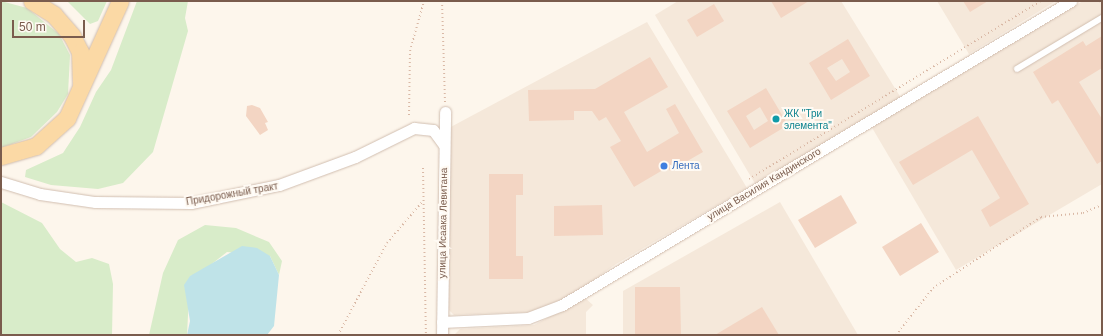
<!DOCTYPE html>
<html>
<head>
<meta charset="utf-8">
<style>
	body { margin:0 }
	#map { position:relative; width:1103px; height:336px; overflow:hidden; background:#fdf6ec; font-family:Arial,sans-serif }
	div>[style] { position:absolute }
	.residential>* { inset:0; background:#f5e8da }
	.green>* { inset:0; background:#d8ecc9 }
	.water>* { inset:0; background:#bfe3e8 }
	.building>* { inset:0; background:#f3d5c3 }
	.path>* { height:2px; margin-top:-1px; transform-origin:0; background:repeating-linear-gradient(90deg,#d9b8a5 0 1px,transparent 0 4px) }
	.roads { filter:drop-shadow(0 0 1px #d1beb0) drop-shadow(0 0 1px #d1beb0) }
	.lane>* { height:5.5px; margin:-2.75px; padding:0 2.75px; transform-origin:2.75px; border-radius:2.75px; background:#fff }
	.street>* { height:11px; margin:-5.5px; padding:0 5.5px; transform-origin:5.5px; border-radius:5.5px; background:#fff }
	.primary>* { height:17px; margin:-8.5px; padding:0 8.5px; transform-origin:8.5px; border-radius:8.5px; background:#fbd9a5 }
	.dots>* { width:11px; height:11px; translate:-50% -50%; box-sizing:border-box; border:2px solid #fffaf3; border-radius:50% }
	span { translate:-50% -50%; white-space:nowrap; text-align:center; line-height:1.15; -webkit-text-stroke:4px #fffaf3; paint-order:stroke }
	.culture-label { font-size:10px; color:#0d838f }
	.left { translate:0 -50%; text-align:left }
	.shop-label { font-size:10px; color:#366cbe }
	.street-label { font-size:10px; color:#7a5c4d }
	.frame { position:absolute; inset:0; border:2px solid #7a5c4d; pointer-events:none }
	.scale { position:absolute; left:12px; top:20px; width:73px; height:18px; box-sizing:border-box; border:2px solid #7a5c4d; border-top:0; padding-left:5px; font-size:12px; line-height:14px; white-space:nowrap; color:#7a5c4d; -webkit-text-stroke:3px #fffaf3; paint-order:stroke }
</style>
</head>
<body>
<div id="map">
	<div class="residential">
		<div style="clip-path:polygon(678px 1px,841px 1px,901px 98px,757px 187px,655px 15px)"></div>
		<div style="clip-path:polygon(937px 1px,1056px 1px,969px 54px)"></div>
		<div style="clip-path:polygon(1083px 1px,1102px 1px,1102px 184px,956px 270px,871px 126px)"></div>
		<div style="clip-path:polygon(647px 22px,747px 188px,616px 264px,573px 295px,533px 312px,454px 315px,448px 309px,447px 129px)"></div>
		<div style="clip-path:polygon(780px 202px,858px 335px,623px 335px,623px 291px)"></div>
		<div style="clip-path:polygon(585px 298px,593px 305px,586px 312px,586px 335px,454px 335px,460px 329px,534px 325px)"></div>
	</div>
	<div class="green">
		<div style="clip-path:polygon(1px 1px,27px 8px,59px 34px,70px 55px,68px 94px,57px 112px,31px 137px,1px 148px)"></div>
		<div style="clip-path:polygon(67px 1px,107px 1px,98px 21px,90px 24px)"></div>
		<div style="clip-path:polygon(137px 1px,188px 1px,185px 18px,188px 31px,153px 152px,123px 183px,98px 189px,51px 185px,25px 177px,26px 170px,63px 153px,80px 127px,96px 92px,111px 70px)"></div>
		<div style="clip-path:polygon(1px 202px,42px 223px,60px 249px,76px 262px,92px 258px,109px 264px,113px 284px,112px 335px,1px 335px)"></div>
		<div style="clip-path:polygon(205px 225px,236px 228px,269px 242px,282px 261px,279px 275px,270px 256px,227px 252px,199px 274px,190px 276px,187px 335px,149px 335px,163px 273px,178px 240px)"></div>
	</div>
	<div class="water">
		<div style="clip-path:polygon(242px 246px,257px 248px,270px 256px,279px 275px,274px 326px,267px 335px,187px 335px,190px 321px,184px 285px,190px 276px)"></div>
	</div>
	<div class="building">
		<div style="clip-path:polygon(771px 1px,809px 1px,781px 18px)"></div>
		<div style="clip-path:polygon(963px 1px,988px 1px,970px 12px)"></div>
		<div style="clip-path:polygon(714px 4px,724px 21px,697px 37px,687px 20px)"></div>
		<div style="clip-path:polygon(1102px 36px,1102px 68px,1079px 82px,1102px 119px,1102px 161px,1097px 164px,1058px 100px,1052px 104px,1033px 72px,1083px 41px,1086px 46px)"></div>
		<div style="clip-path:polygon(evenodd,848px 39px,870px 76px,831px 100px,809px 63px,848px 39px,842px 59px,850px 72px,836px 81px,827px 68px,842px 59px)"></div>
		<div style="clip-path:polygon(650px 57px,668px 87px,624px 112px,647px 152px,679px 133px,666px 109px,675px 104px,703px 152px,670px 171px,668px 167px,634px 187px,610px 147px,621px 141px,606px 117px,599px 121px,592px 111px,574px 111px,574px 120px,529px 121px,528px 90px,595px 89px)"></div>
		<div style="clip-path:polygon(evenodd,766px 88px,788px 125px,750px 148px,727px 111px,766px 88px,760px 107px,768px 121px,754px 130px,746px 116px,760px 107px)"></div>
		<div style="clip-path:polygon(252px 105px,260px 108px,268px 122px,265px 123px,268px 130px,260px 135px,246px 116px,247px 106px)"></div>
		<div style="clip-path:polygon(978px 116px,1029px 204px,990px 227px,981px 210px,1000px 198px,972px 150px,913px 185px,899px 162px)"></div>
		<div style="clip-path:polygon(489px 174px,523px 174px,523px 195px,516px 195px,516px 256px,523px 256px,523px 279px,489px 279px)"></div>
		<div style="clip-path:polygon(841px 195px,857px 223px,815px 248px,798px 220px)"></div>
		<div style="clip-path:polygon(602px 205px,603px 235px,554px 236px,554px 206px)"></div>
		<div style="clip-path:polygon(921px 223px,939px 252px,900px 276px,882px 247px)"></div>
		<div style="clip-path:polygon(635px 287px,680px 287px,681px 335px,635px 335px)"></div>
		<div style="clip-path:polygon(762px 307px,779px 335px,715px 335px)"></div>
	</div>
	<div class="path">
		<div style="left:442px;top:1px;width:102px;rotate:88.3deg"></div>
		<div style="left:1100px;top:1px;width:4px;rotate:56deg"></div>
		<div style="left:409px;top:115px;width:64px;rotate:-89.1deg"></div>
		<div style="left:410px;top:51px;width:52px;rotate:-74.4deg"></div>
		<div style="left:423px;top:168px;width:167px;rotate:89deg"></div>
		<div style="left:749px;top:179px;width:342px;rotate:-31.4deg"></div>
		<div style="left:338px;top:335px;width:104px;rotate:-62deg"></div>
		<div style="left:387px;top:243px;width:55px;rotate:-49.4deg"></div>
		<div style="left:896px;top:335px;width:60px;rotate:-51.8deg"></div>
		<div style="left:933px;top:288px;width:129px;rotate:-33.3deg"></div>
		<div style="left:1041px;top:217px;width:42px;rotate:-5.4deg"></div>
		<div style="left:1083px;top:213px;width:21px;rotate:-23deg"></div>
	</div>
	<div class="roads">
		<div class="lane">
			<div style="left:1017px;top:69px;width:99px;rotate:-31deg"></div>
		</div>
		<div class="street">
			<div style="left:1px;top:182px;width:41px;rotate:17.1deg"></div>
			<div style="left:40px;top:194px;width:56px;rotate:8.3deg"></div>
			<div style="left:95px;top:202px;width:96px;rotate:0.6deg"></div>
			<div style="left:191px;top:203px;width:90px;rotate:-11.6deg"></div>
			<div style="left:279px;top:185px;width:81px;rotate:-20.2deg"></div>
			<div style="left:355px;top:157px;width:66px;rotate:-26.2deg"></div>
			<div style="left:414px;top:128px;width:19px;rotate:6deg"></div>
			<div style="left:433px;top:130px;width:19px;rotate:54deg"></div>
			<div style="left:442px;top:322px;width:86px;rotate:-2.7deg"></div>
			<div style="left:528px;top:318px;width:36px;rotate:-21deg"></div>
			<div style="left:562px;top:305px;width:593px;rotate:-30.85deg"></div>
			<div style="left:442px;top:335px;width:223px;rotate:-89.2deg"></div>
		</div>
		<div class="primary">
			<div style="left:32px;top:1px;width:26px;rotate:32deg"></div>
			<div style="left:54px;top:15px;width:28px;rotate:49deg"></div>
			<div style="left:72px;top:36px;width:18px;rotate:63deg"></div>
			<div style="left:80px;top:52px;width:32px;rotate:88deg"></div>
			<div style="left:1px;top:156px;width:36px;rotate:-16deg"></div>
			<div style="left:36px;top:146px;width:42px;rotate:-42.1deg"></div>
			<div style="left:67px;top:118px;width:128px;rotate:-65.6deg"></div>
		</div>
	</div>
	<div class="dots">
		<div style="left:776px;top:119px;background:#0f9aa8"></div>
		<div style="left:664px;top:166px;background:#3f7fe0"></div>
	</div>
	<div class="culture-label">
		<span class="left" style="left:784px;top:119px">ЖК "Три<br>элемента"</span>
	</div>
	<div class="shop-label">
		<span class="left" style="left:672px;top:166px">Лента</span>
	</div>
	<div class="street-label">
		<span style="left:764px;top:184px;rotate:-31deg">улица Василия Кандинского</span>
		<span style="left:232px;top:194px;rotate:-10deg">Придорожный тракт</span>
		<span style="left:443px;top:223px;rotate:-89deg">улица Исаака Левитана</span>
	</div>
	<div class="frame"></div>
	<div class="scale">50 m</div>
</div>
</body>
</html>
